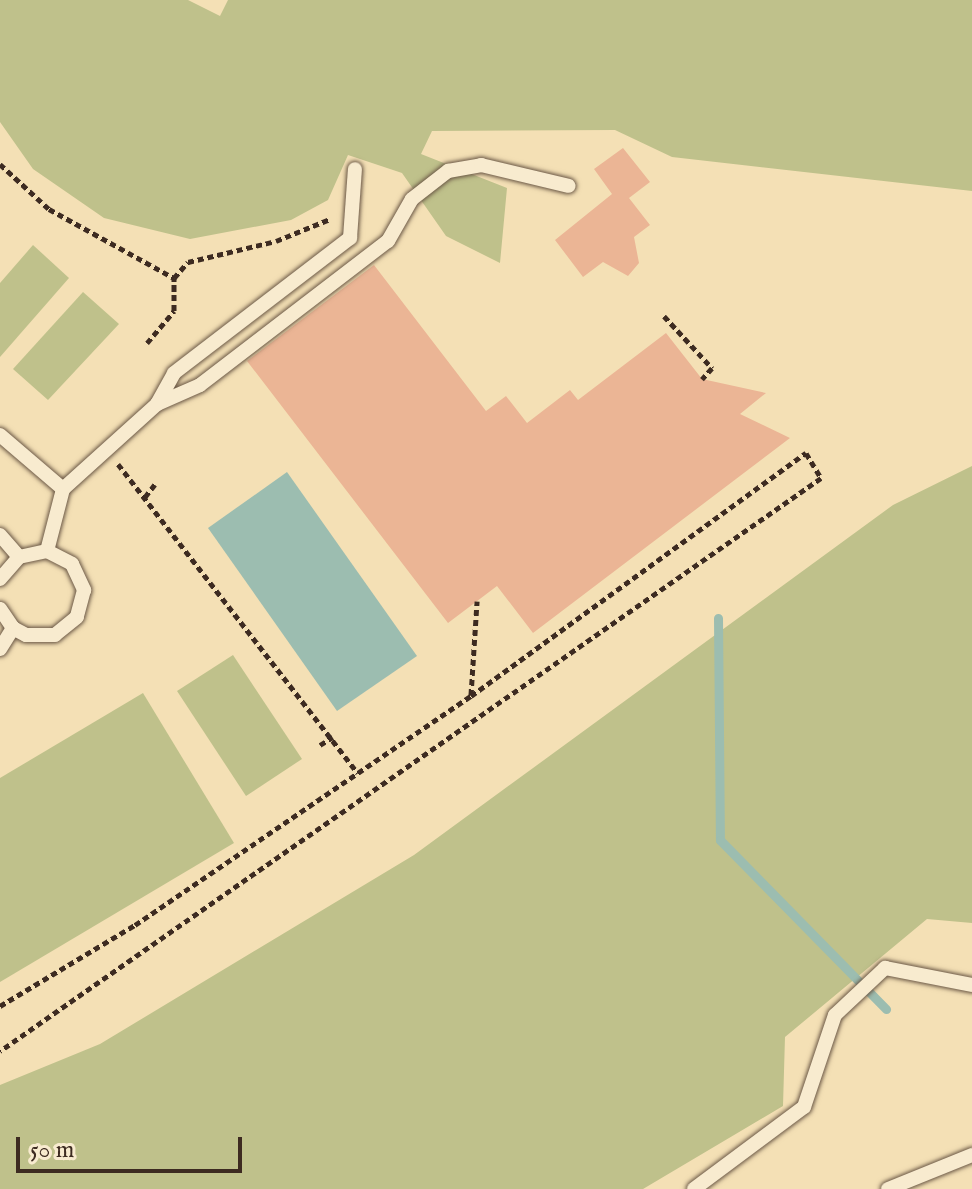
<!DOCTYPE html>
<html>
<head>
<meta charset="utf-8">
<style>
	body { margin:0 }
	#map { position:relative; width:972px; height:1189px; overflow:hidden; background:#f4e0b5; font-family:"IM FELL English",serif }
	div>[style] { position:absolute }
	.green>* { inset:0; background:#bfc18b }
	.water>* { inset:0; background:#9cbdb0 }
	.stream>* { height:9px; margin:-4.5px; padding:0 4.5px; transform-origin:4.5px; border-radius:4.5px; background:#9cbdb0 }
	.building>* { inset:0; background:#ebb595 }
	.path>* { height:5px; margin-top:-2.5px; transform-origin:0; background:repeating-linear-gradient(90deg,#3d2b21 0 6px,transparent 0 10px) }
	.roads { filter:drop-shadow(0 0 2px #6b5846) drop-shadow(0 0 2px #6b5846) }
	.lane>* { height:14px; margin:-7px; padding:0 7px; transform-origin:7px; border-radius:7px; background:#f8ebcf }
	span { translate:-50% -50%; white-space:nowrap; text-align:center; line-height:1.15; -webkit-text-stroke:6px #f8ebcf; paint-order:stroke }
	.scale { position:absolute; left:16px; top:1137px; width:226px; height:36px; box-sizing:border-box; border:4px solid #3d2b21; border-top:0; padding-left:10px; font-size:24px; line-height:28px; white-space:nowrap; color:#3d2b21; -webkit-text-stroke:6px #f8ebcf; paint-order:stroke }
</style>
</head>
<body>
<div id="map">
	<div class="green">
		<div style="clip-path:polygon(0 0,188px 0,220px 16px,228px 0,972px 0,972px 191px,672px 157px,615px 130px,432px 131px,421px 154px,507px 188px,500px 263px,446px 236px,402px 173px,348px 155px,328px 200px,291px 220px,190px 239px,104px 218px,33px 169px,0 122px)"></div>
		<div style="clip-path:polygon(33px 245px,69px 278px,0 357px,0 283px)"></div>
		<div style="clip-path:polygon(83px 292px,119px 324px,48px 400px,13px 369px)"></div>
		<div style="clip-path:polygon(972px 466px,972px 923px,927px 919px,785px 1037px,783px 1106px,643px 1189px,0 1189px,0 1085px,100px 1044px,414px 855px,893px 505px)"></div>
		<div style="clip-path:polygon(233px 655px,302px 759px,246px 796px,177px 691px)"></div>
		<div style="clip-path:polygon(143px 693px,234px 843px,0 982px,0 778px)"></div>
	</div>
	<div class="water">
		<div style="clip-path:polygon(287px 472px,417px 656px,337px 711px,208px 528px)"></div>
	</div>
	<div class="stream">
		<div style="left:718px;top:618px;width:222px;rotate:89.5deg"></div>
		<div style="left:720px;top:840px;width:237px;rotate:45.5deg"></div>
	</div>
	<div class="building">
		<div style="clip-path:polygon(623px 148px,650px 182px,629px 198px,650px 225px,634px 237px,639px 263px,628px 276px,603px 262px,583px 277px,555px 240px,612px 194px,594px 169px)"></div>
		<div style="clip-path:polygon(374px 265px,486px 411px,506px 396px,527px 423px,570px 390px,578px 400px,666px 333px,702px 379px,766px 393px,740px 414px,790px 438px,533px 633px,497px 586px,448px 623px,247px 361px)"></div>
	</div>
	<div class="path">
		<div style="left:0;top:164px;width:67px;rotate:42.6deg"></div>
		<div style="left:49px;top:209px;width:143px;rotate:28.9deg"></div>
		<div style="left:174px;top:278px;width:21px;rotate:-49deg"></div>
		<div style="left:188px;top:262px;width:90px;rotate:-13.4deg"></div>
		<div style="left:276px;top:241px;width:58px;rotate:-22.2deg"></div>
		<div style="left:664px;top:316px;width:71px;rotate:47.3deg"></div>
		<div style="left:712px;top:368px;width:15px;rotate:132deg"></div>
		<div style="left:147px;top:343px;width:42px;rotate:-49.8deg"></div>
		<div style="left:174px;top:311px;width:33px;rotate:-90deg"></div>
		<div style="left:118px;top:464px;width:391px;rotate:52.2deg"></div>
		<div style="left:145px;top:497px;width:16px;rotate:-52deg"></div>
		<div style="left:471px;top:695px;width:94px;rotate:-86.3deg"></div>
		<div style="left:320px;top:745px;width:15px;rotate:-32deg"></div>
		<div style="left:0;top:1006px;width:157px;rotate:-31deg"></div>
		<div style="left:135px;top:925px;width:407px;rotate:-34.3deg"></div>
		<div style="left:471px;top:696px;width:414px;rotate:-36deg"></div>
		<div style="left:806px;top:453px;width:29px;rotate:59deg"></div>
		<div style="left:821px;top:478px;width:1001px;rotate:145.09deg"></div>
	</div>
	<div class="roads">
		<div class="lane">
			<div style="left:157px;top:404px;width:47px;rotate:-23.8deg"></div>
			<div style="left:200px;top:385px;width:237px;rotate:-37.5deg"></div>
			<div style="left:388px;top:241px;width:48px;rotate:-60.3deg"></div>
			<div style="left:412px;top:199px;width:46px;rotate:-37.9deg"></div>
			<div style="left:448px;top:171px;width:34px;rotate:-10deg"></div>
			<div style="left:481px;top:165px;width:90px;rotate:13.4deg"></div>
			<div style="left:0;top:435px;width:83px;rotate:40.6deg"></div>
			<div style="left:0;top:535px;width:29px;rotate:49deg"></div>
			<div style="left:47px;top:551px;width:64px;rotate:-75.5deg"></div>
			<div style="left:63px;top:489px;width:127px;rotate:-42.1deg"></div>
			<div style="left:157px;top:404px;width:35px;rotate:-61deg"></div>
			<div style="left:174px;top:373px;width:222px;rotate:-37.5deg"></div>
			<div style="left:350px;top:238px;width:69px;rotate:-85.9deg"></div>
			<div style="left:0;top:579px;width:29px;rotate:-49deg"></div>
			<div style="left:19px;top:557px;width:29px;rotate:-12deg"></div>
			<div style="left:47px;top:551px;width:28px;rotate:27deg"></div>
			<div style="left:72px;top:564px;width:29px;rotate:65deg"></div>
			<div style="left:84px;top:590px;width:28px;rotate:105deg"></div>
			<div style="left:77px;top:617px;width:28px;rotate:141deg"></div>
			<div style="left:55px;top:635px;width:29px;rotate:180deg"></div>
			<div style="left:26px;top:635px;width:15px;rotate:-152deg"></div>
			<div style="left:13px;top:628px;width:23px;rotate:-124deg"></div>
			<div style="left:0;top:649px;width:25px;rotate:-58deg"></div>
			<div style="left:694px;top:1189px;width:137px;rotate:-36.7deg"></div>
			<div style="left:804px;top:1107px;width:97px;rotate:-71.4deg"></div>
			<div style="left:835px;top:1015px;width:69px;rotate:-43.2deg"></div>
			<div style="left:885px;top:968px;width:89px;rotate:11.1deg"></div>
			<div style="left:888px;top:1189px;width:91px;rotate:-22deg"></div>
		</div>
	</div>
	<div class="scale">50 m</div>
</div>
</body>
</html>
